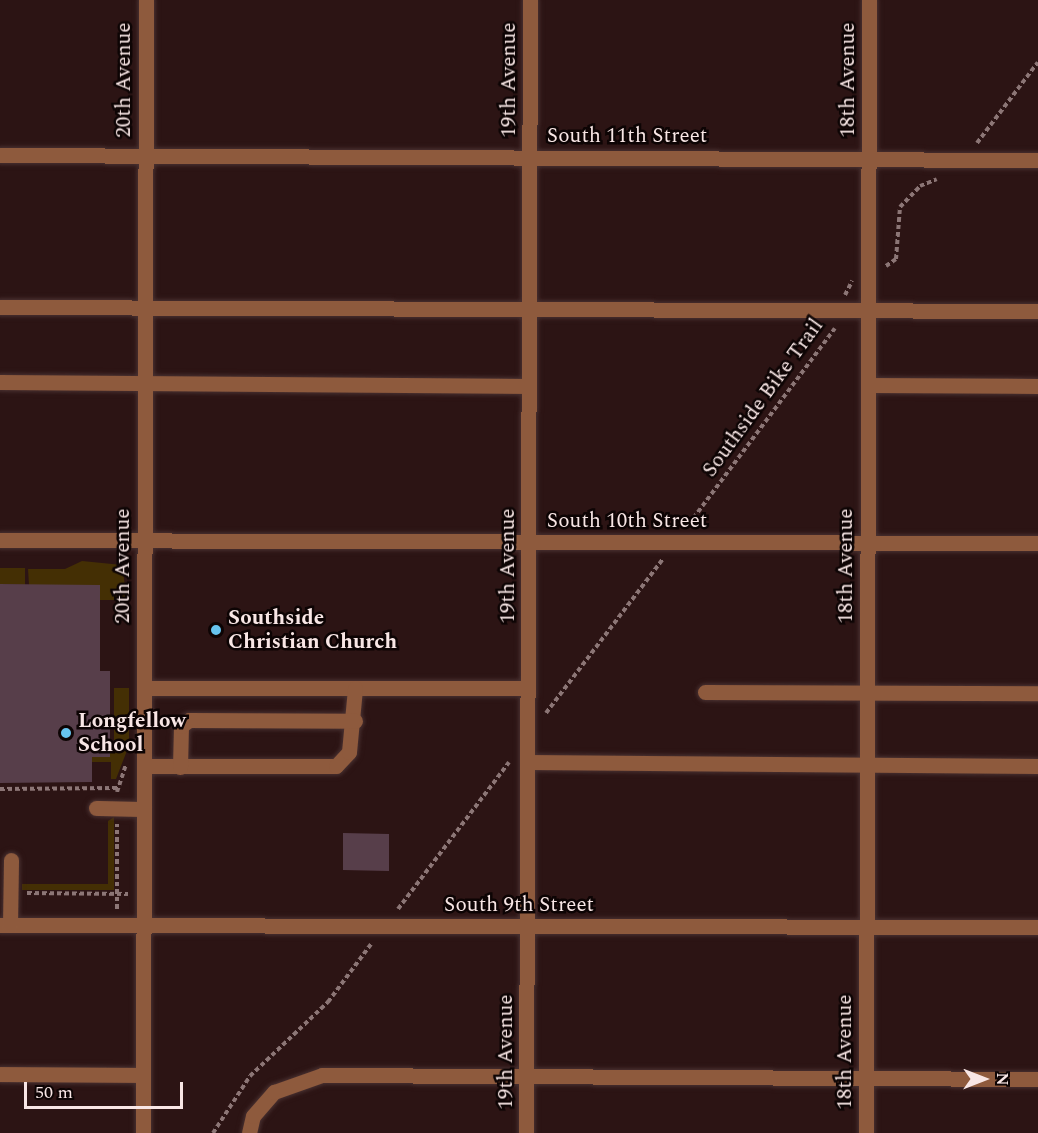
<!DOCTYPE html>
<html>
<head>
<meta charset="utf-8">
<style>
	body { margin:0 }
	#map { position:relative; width:1038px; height:1133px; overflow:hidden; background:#2c1414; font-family:Spectral,serif }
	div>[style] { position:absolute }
	.green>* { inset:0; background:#442f04 }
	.building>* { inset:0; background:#573e4a }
	.path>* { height:4px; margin-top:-2px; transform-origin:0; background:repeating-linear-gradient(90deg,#8c7676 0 4.5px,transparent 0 7.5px) }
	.roads { filter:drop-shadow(0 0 2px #493131) drop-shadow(0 0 2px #493131) }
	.minor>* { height:15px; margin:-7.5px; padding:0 7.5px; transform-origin:7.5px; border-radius:7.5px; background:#8e5a3d }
	.dots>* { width:16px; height:16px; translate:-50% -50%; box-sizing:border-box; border:3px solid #0d0404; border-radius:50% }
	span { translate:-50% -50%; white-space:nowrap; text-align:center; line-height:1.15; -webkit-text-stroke:5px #0d0404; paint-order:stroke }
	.street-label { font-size:21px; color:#f8e6e5 }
	.poi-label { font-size:21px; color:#f8e6e5; font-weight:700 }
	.left { translate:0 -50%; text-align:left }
	.north { position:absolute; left:954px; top:1049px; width:60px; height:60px; -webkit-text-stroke:4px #0d0404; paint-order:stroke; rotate:90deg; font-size:16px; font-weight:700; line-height:24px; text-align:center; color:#f8e6e5 }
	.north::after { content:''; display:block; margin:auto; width:21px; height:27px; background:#f8e6e5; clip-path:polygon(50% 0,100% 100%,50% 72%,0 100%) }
	.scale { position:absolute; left:24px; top:1082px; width:159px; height:27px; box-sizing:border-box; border:3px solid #f8e6e5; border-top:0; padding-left:8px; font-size:18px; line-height:21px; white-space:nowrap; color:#f8e6e5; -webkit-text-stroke:4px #0d0404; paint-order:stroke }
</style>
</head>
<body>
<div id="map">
	<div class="green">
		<div style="clip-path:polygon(82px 561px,122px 565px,127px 600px,100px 600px,29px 585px,28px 569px,65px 569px)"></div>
		<div style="clip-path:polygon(0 568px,25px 568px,25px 585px,0 584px)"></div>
		<div style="clip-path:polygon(114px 688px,129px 688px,129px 743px,114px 743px)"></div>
		<div style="clip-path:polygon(113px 748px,128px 748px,116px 779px,111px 779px,111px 762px,92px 762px,92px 757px)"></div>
		<div style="clip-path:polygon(114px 817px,114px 890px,22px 890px,22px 884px,108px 884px,108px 821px)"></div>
	</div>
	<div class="building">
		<div style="clip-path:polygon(0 584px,100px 585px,100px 671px,110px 671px,110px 757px,92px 757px,92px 782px,0 783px)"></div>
		<div style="clip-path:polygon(343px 833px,389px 834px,389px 871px,343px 870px)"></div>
	</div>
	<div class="path">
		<div style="left:977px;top:143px;width:101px;rotate:-53deg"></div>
		<div style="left:886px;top:266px;width:12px;rotate:-35deg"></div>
		<div style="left:896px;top:259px;width:52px;rotate:-85.6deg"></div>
		<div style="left:900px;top:207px;width:29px;rotate:-46deg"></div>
		<div style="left:920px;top:186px;width:18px;rotate:-22deg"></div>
		<div style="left:845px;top:295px;width:16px;rotate:-63deg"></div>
		<div style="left:689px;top:524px;width:244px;rotate:-53.3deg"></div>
		<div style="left:546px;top:713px;width:193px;rotate:-52.8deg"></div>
		<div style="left:0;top:789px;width:117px;rotate:-0.5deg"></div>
		<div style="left:117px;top:792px;width:28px;rotate:-72deg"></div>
		<div style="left:27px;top:893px;width:101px;rotate:0.6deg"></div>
		<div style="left:117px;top:909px;width:85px;rotate:-90deg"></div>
		<div style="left:398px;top:909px;width:184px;rotate:-52.9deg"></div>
		<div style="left:213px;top:1133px;width:68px;rotate:-57deg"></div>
		<div style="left:250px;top:1076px;width:108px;rotate:-43.5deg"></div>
		<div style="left:328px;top:1002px;width:72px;rotate:-53.4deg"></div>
	</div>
	<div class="roads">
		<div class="minor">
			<div style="left:0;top:155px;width:1038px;rotate:0.28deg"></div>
			<div style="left:0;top:307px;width:1038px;rotate:0.22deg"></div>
			<div style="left:0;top:382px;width:529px;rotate:0.43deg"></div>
			<div style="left:868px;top:385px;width:170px;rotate:0.3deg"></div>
			<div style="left:0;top:540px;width:1038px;rotate:0.17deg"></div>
			<div style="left:144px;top:688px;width:384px"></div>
			<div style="left:705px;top:692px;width:333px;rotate:0.2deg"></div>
			<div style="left:528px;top:762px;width:510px;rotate:0.45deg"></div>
			<div style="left:144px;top:766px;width:192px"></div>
			<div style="left:336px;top:766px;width:19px;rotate:-47deg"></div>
			<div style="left:349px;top:752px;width:64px;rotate:-84.6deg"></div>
			<div style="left:180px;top:767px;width:41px;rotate:-88.6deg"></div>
			<div style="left:181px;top:726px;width:10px;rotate:-37deg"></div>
			<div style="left:189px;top:720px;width:166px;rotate:0.3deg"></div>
			<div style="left:96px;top:808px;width:48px;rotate:1.2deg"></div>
			<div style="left:0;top:925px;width:1038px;rotate:0.11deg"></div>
			<div style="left:10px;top:925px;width:65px;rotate:-89.1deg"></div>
			<div style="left:0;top:1074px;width:143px;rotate:0.4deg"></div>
			<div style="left:143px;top:1133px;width:1133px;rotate:-89.85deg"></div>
			<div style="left:249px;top:1133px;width:17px;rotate:-77deg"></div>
			<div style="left:253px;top:1116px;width:32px;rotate:-49deg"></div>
			<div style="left:274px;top:1092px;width:51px;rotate:-19.5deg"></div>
			<div style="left:322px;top:1075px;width:716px;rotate:0.32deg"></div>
			<div style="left:526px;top:1133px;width:1133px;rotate:-89.8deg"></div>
			<div style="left:866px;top:1133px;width:1133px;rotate:-89.85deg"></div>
		</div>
	</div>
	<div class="dots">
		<div style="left:216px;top:630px;background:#67c4ef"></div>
		<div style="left:66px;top:733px;background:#67c4ef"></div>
	</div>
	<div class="street-label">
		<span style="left:124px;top:80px;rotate:-90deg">20th Avenue</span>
		<span style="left:509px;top:80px;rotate:-90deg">19th Avenue</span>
		<span style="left:848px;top:80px;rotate:-90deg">18th Avenue</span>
		<span style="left:627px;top:136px">South 11th Street</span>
		<span style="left:763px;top:398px;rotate:-54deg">Southside Bike Trail</span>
		<span style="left:627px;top:521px">South 10th Street</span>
		<span style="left:123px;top:566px;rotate:-90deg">20th Avenue</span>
		<span style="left:508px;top:566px;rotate:-90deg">19th Avenue</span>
		<span style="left:846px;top:566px;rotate:-90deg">18th Avenue</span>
		<span style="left:519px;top:905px">South 9th Street</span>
		<span style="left:506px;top:1052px;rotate:-90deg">19th Avenue</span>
		<span style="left:845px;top:1052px;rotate:-90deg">18th Avenue</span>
	</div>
	<div class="poi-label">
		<span class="left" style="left:228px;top:630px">Southside<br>Christian Church</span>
		<span class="left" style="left:78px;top:733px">Longfellow<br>School</span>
	</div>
	<div class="north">N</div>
	<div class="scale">50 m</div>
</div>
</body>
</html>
